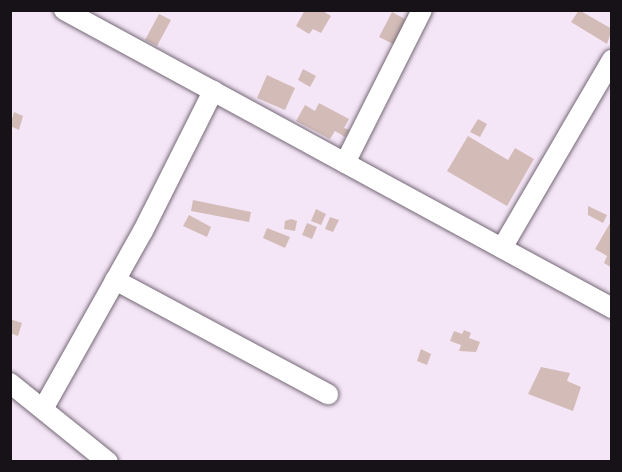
<!DOCTYPE html>
<html>
<head>
<meta charset="utf-8">
<style>
	body { margin:0 }
	#map { position:relative; width:622px; height:472px; overflow:hidden; background:#f5e6f7; font-family:Montserrat,sans-serif }
	div>[style] { position:absolute }
	.building>* { inset:0; background:#d3bcb8 }
	.roads { filter:drop-shadow(0 0 2px #736775) drop-shadow(0 0 2px #736775) }
	.minor>* { height:20px; margin:-10px; padding:0 10px; transform-origin:10px; border-radius:10px; background:#fff }
	span { translate:-50% -50%; white-space:nowrap; text-align:center; line-height:1.15; -webkit-text-stroke:6px #f5e6f7; paint-order:stroke }
	.frame { position:absolute; inset:0; border:12px solid #171218; pointer-events:none }
</style>
</head>
<body>
<div id="map">
	<div class="building">
		<div style="clip-path:polygon(305px 10px,321px 10px,331px 16px,321px 33px,313px 29px,309px 34px,296px 26px)"></div>
		<div style="clip-path:polygon(579px 10px,612px 29px,607px 44px,571px 22px)"></div>
		<div style="clip-path:polygon(392px 12px,405px 19px,408px 14px,415px 18px,395px 45px,379px 37px)"></div>
		<div style="clip-path:polygon(159px 14px,171px 20px,157px 46px,145px 40px)"></div>
		<div style="clip-path:polygon(303px 69px,316px 76px,310px 87px,298px 80px)"></div>
		<div style="clip-path:polygon(267px 75px,295px 88px,285px 110px,257px 98px)"></div>
		<div style="clip-path:polygon(319px 103px,349px 119px,344px 128px,350px 130px,345px 137px,335px 131px,330px 139px,296px 121px,305px 105px,315px 111px)"></div>
		<div style="clip-path:polygon(14px 112px,23px 116px,19px 130px,10px 126px)"></div>
		<div style="clip-path:polygon(478px 119px,487px 124px,480px 137px,470px 132px)"></div>
		<div style="clip-path:polygon(468px 136px,508px 160px,515px 148px,534px 159px,507px 206px,447px 171px)"></div>
		<div style="clip-path:polygon(193px 200px,251px 212px,249px 222px,191px 211px)"></div>
		<div style="clip-path:polygon(588px 206px,607px 215px,603px 223px,588px 215px)"></div>
		<div style="clip-path:polygon(316px 209px,326px 214px,321px 225px,311px 221px)"></div>
		<div style="clip-path:polygon(189px 215px,211px 227px,207px 237px,183px 226px)"></div>
		<div style="clip-path:polygon(330px 217px,339px 220px,333px 232px,325px 229px)"></div>
		<div style="clip-path:polygon(291px 219px,297px 221px,295px 231px,284px 229px,285px 221px)"></div>
		<div style="clip-path:polygon(307px 223px,317px 227px,312px 239px,302px 235px)"></div>
		<div style="clip-path:polygon(610px 223px,612px 224px,612px 268px,604px 263px,607px 256px,595px 249px)"></div>
		<div style="clip-path:polygon(267px 228px,290px 237px,285px 248px,263px 238px)"></div>
		<div style="clip-path:polygon(10px 319px,22px 323px,18px 336px,10px 333px)"></div>
		<div style="clip-path:polygon(464px 330px,471px 333px,469px 338px,480px 342px,476px 352px,459px 351px,461px 345px,450px 341px,454px 331px,462px 334px)"></div>
		<div style="clip-path:polygon(421px 349px,431px 354px,427px 365px,417px 361px)"></div>
		<div style="clip-path:polygon(541px 367px,570px 373px,567px 381px,581px 387px,573px 411px,528px 394px)"></div>
	</div>
	<div class="roads">
		<div class="minor">
			<div style="left:64px;top:10px;width:624px;rotate:28.54deg"></div>
			<div style="left:345px;top:163px;width:171px;rotate:-63.3deg"></div>
			<div style="left:502px;top:248px;width:218px;rotate:-59.7deg"></div>
			<div style="left:115px;top:280px;width:242px;rotate:28.2deg"></div>
			<div style="left:10px;top:383px;width:126px;rotate:38.9deg"></div>
			<div style="left:43px;top:409px;width:204px;rotate:-60.7deg"></div>
			<div style="left:143px;top:231px;width:157px;rotate:-63.4deg"></div>
		</div>
	</div>
	<div class="frame"></div>
</div>
</body>
</html>
